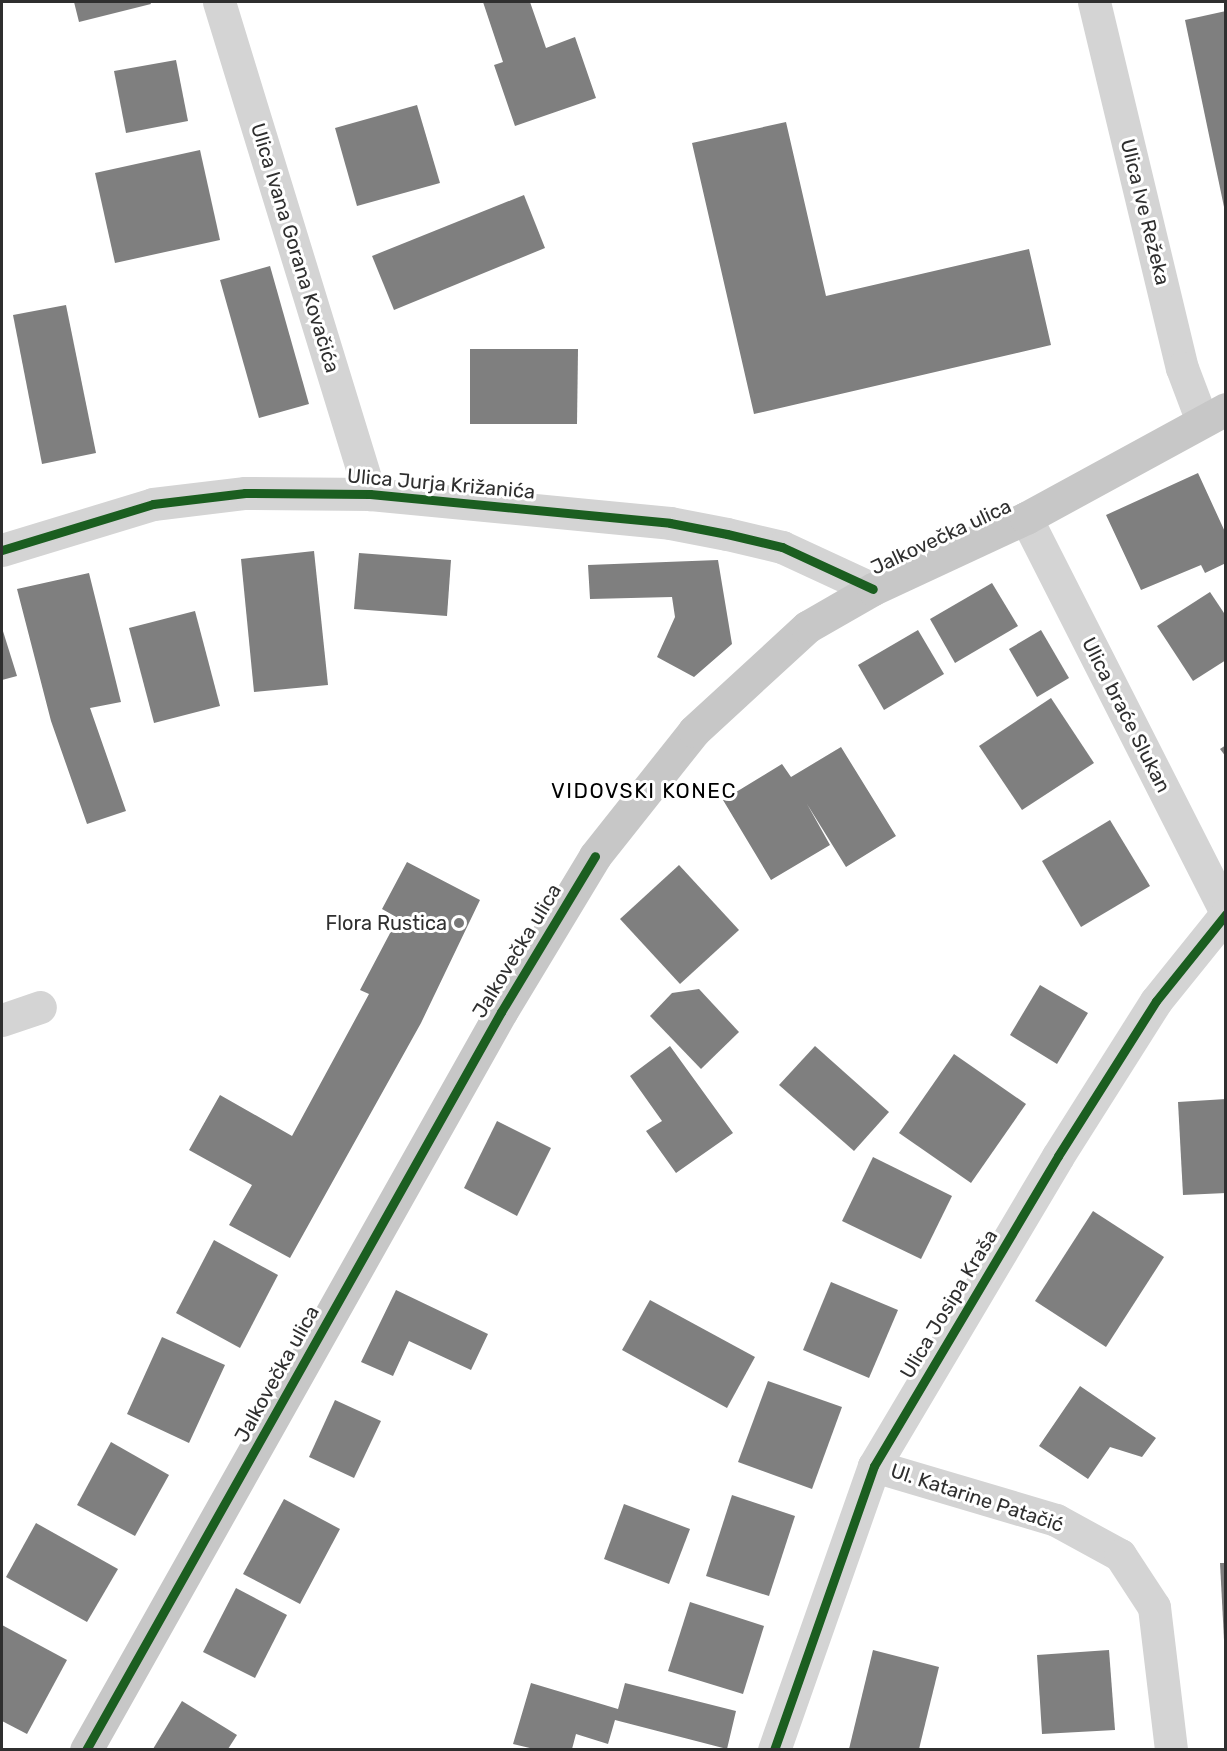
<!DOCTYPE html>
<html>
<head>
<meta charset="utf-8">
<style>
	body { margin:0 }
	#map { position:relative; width:1227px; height:1751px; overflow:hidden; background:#fff; font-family:Rubik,sans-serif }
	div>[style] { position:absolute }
	.building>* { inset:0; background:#7f7f7f }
	.minor>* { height:33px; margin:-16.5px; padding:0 16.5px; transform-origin:16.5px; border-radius:16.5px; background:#d4d4d4 }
	.major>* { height:33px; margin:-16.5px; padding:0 16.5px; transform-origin:16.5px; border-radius:16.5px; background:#c7c7c7 }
	.cycleway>* { height:9px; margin:-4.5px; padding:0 4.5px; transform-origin:4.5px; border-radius:4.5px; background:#1b5e20 }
	.dots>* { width:16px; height:16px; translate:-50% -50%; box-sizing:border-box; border:3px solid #fff; border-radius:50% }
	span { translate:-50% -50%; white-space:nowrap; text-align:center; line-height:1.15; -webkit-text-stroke:6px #fff; paint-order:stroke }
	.street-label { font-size:20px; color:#2f2f2f }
	.poi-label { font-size:20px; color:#2f2f2f }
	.right { translate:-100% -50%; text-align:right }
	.neighbourhood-label { font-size:21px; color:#000; letter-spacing:1.5px }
	.frame { position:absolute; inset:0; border:3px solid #2f2f2f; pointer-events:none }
</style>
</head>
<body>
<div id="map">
	<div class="building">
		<div style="clip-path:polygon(74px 2px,150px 2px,151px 4px,79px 22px)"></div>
		<div style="clip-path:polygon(483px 2px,530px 2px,546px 48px,575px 37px,596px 98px,515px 126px,494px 65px,503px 62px)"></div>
		<div style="clip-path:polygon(1226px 11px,1226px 207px,1224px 207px,1185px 20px)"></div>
		<div style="clip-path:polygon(176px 60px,188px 121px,126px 133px,114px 71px)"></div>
		<div style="clip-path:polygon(417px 105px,440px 183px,357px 206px,335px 128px)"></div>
		<div style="clip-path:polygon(786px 122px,826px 296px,1029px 249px,1051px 345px,754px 414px,692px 143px)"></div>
		<div style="clip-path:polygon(200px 150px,220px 240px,115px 263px,95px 173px)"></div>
		<div style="clip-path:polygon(524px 195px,545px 248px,394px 310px,372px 256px)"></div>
		<div style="clip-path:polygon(270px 266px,309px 404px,259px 418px,220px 280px)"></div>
		<div style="clip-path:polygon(66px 305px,96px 453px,42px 464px,13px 315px)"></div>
		<div style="clip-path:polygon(470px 349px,578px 349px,577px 424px,470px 424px)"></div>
		<div style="clip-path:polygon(1198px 473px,1226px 534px,1226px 563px,1205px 573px,1201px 565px,1141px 590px,1106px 515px)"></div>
		<div style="clip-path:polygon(314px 551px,328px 685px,254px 692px,241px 559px)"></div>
		<div style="clip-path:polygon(359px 553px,451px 560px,447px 616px,354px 609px)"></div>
		<div style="clip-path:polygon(718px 560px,732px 644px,694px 677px,657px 657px,675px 617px,672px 597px,590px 599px,588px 565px)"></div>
		<div style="clip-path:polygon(89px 573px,121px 702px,90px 708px,126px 811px,87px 824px,51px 721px,17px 589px)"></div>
		<div style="clip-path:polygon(992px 583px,1018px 626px,955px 663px,930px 619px)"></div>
		<div style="clip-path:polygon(1210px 592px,1226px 616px,1226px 660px,1193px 681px,1157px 626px)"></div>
		<div style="clip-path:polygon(195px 611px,220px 706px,154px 723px,129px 628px)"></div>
		<div style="clip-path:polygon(2px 628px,17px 676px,2px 680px)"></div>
		<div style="clip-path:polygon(918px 630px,944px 674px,884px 710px,858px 665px)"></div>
		<div style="clip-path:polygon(1041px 630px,1069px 678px,1037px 697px,1009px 649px)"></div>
		<div style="clip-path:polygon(1051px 698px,1094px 763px,1022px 810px,979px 746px)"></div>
		<div style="clip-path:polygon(1226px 745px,1226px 757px,1220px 749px)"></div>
		<div style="clip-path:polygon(841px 747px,896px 836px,846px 867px,807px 804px,830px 845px,771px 880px,723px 800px,782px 764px,791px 777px)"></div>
		<div style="clip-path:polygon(1110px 820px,1150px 886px,1081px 927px,1042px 861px)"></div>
		<div style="clip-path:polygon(407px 862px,480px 900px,421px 1023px,290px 1258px,229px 1225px,252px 1185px,189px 1150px,220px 1095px,292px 1136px,369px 994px,360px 990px,398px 918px,382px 909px)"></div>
		<div style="clip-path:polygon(679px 865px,739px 930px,680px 984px,620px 919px)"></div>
		<div style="clip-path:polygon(1040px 985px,1088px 1013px,1057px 1064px,1010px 1035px)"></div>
		<div style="clip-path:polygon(699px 989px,739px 1032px,701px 1069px,650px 1016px,672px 993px)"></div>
		<div style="clip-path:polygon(670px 1046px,733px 1133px,676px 1173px,646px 1131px,662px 1121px,630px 1076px)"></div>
		<div style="clip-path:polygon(815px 1046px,889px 1112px,854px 1151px,779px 1085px)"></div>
		<div style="clip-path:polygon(954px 1054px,1026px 1104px,971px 1183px,899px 1133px)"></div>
		<div style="clip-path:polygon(1226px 1099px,1226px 1193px,1183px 1195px,1178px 1102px)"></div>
		<div style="clip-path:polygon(497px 1121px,551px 1148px,517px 1216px,464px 1188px)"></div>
		<div style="clip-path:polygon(873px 1157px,952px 1196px,921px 1259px,842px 1221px)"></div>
		<div style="clip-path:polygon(1093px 1211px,1164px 1257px,1106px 1347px,1035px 1301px)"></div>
		<div style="clip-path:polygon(214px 1240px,278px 1275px,240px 1348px,176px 1313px)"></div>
		<div style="clip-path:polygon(831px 1282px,898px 1310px,869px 1378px,803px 1350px)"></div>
		<div style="clip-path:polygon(396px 1290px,488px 1334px,471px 1370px,409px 1341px,393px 1376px,361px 1362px)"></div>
		<div style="clip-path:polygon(650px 1300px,755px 1357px,727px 1408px,622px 1350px)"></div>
		<div style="clip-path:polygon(162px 1337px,225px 1365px,189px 1443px,127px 1414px)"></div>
		<div style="clip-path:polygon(768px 1381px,842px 1407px,812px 1489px,738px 1462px)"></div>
		<div style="clip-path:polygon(1080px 1386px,1156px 1438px,1142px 1457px,1110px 1447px,1088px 1479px,1039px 1446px)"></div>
		<div style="clip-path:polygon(335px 1400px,381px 1421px,354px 1478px,309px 1457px)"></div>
		<div style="clip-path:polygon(111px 1442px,169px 1475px,135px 1536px,77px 1505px)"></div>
		<div style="clip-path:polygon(732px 1495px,795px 1516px,769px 1596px,706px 1576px)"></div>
		<div style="clip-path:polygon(284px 1499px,340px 1529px,300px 1604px,243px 1574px)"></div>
		<div style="clip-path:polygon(624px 1504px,690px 1529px,669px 1584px,604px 1559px)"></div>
		<div style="clip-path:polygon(36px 1523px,118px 1569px,87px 1622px,6px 1577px)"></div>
		<div style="clip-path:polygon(1220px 1563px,1226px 1563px,1226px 1640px,1224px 1640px)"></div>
		<div style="clip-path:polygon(236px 1588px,287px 1615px,255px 1678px,203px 1652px)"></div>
		<div style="clip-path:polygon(690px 1602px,764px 1626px,743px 1694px,668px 1671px)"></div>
		<div style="clip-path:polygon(2px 1625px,67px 1660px,27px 1734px,2px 1721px)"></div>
		<div style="clip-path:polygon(873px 1650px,939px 1667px,919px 1749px,849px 1749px)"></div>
		<div style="clip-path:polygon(1109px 1650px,1115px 1730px,1042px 1734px,1037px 1655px)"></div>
		<div style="clip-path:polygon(531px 1683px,618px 1709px,625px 1683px,736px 1711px,727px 1749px,615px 1720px,608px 1744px,576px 1734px,572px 1749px,534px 1749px,513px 1744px)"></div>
		<div style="clip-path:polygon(182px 1701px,237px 1735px,228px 1749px,153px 1749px)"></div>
	</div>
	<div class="minor">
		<div style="left:219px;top:2px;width:515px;rotate:72.94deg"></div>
		<div style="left:1094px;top:2px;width:376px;rotate:76.5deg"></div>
		<div style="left:1182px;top:368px;width:57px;rotate:69.3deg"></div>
		<div style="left:1026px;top:518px;width:443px;rotate:63.1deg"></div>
		<div style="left:2px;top:550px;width:158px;rotate:-16.9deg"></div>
		<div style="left:153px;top:504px;width:93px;rotate:-6.8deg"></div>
		<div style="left:245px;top:493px;width:125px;rotate:0.5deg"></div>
		<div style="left:370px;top:494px;width:301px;rotate:5.5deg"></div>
		<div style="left:670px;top:523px;width:58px;rotate:10.9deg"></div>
		<div style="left:727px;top:534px;width:57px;rotate:13.3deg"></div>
		<div style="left:782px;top:547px;width:100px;rotate:24.8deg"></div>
		<div style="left:2px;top:1020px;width:40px;rotate:-18.9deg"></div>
		<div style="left:874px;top:1466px;width:190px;rotate:16.5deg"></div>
		<div style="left:1056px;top:1520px;width:73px;rotate:28.7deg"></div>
		<div style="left:1120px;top:1555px;width:62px;rotate:56.8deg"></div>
		<div style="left:1154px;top:1607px;width:144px;rotate:83.2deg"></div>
		<div style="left:774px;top:1750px;width:301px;rotate:-70.6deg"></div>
		<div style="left:874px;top:1466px;width:360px;rotate:-59.3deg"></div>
		<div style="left:1058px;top:1156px;width:183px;rotate:-57.7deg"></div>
		<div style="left:1156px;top:1001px;width:112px;rotate:-51.2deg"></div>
	</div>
	<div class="major">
		<div style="left:86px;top:1750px;width:847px;rotate:-60.65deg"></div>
		<div style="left:501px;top:1012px;width:182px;rotate:-58.9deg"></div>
		<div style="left:595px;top:856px;width:159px;rotate:-51.6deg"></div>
		<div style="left:694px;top:731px;width:154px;rotate:-42.6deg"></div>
		<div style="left:807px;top:627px;width:76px;rotate:-29.9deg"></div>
		<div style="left:873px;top:589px;width:169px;rotate:-24.9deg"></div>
		<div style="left:1026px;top:518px;width:228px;rotate:-28.6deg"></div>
	</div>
	<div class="cycleway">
		<div style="left:2px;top:550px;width:158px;rotate:-16.9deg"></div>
		<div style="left:153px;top:504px;width:93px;rotate:-6.8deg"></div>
		<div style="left:245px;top:493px;width:125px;rotate:0.5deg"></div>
		<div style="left:370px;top:494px;width:301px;rotate:5.5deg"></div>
		<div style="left:670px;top:523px;width:58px;rotate:10.9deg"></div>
		<div style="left:727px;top:534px;width:57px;rotate:13.3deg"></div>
		<div style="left:782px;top:547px;width:100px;rotate:24.8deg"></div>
		<div style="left:86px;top:1750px;width:847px;rotate:-60.65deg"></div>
		<div style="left:501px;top:1012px;width:182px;rotate:-58.9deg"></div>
		<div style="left:774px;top:1750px;width:301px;rotate:-70.6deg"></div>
		<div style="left:874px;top:1466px;width:360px;rotate:-59.3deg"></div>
		<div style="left:1058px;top:1156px;width:183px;rotate:-57.7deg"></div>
		<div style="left:1156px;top:1001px;width:112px;rotate:-51.2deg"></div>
	</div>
	<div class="dots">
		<div style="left:459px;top:923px;background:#787878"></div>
	</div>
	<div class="street-label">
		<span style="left:1145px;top:212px;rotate:76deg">Ulica Ive Režeka</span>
		<span style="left:295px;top:248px;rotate:73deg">Ulica Ivana Gorana Kovačića</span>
		<span style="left:441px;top:484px;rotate:5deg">Ulica Jurja Križanića</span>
		<span style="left:941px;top:537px;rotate:-25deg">Jalkovečka ulica</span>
		<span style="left:1126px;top:715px;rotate:63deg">Ulica braće Slukan</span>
		<span style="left:517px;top:951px;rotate:-59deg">Jalkovečka ulica</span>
		<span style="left:949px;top:1304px;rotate:-59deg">Ulica Josipa Kraša</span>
		<span style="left:277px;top:1374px;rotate:-61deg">Jalkovečka ulica</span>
		<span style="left:977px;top:1498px;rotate:18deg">Ul. Katarine Patačić</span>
	</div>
	<div class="poi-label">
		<span class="right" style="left:447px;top:923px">Flora Rustica</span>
	</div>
	<div class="neighbourhood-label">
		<span style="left:644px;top:791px">VIDOVSKI KONEC</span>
	</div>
	<div class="frame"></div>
</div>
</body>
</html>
